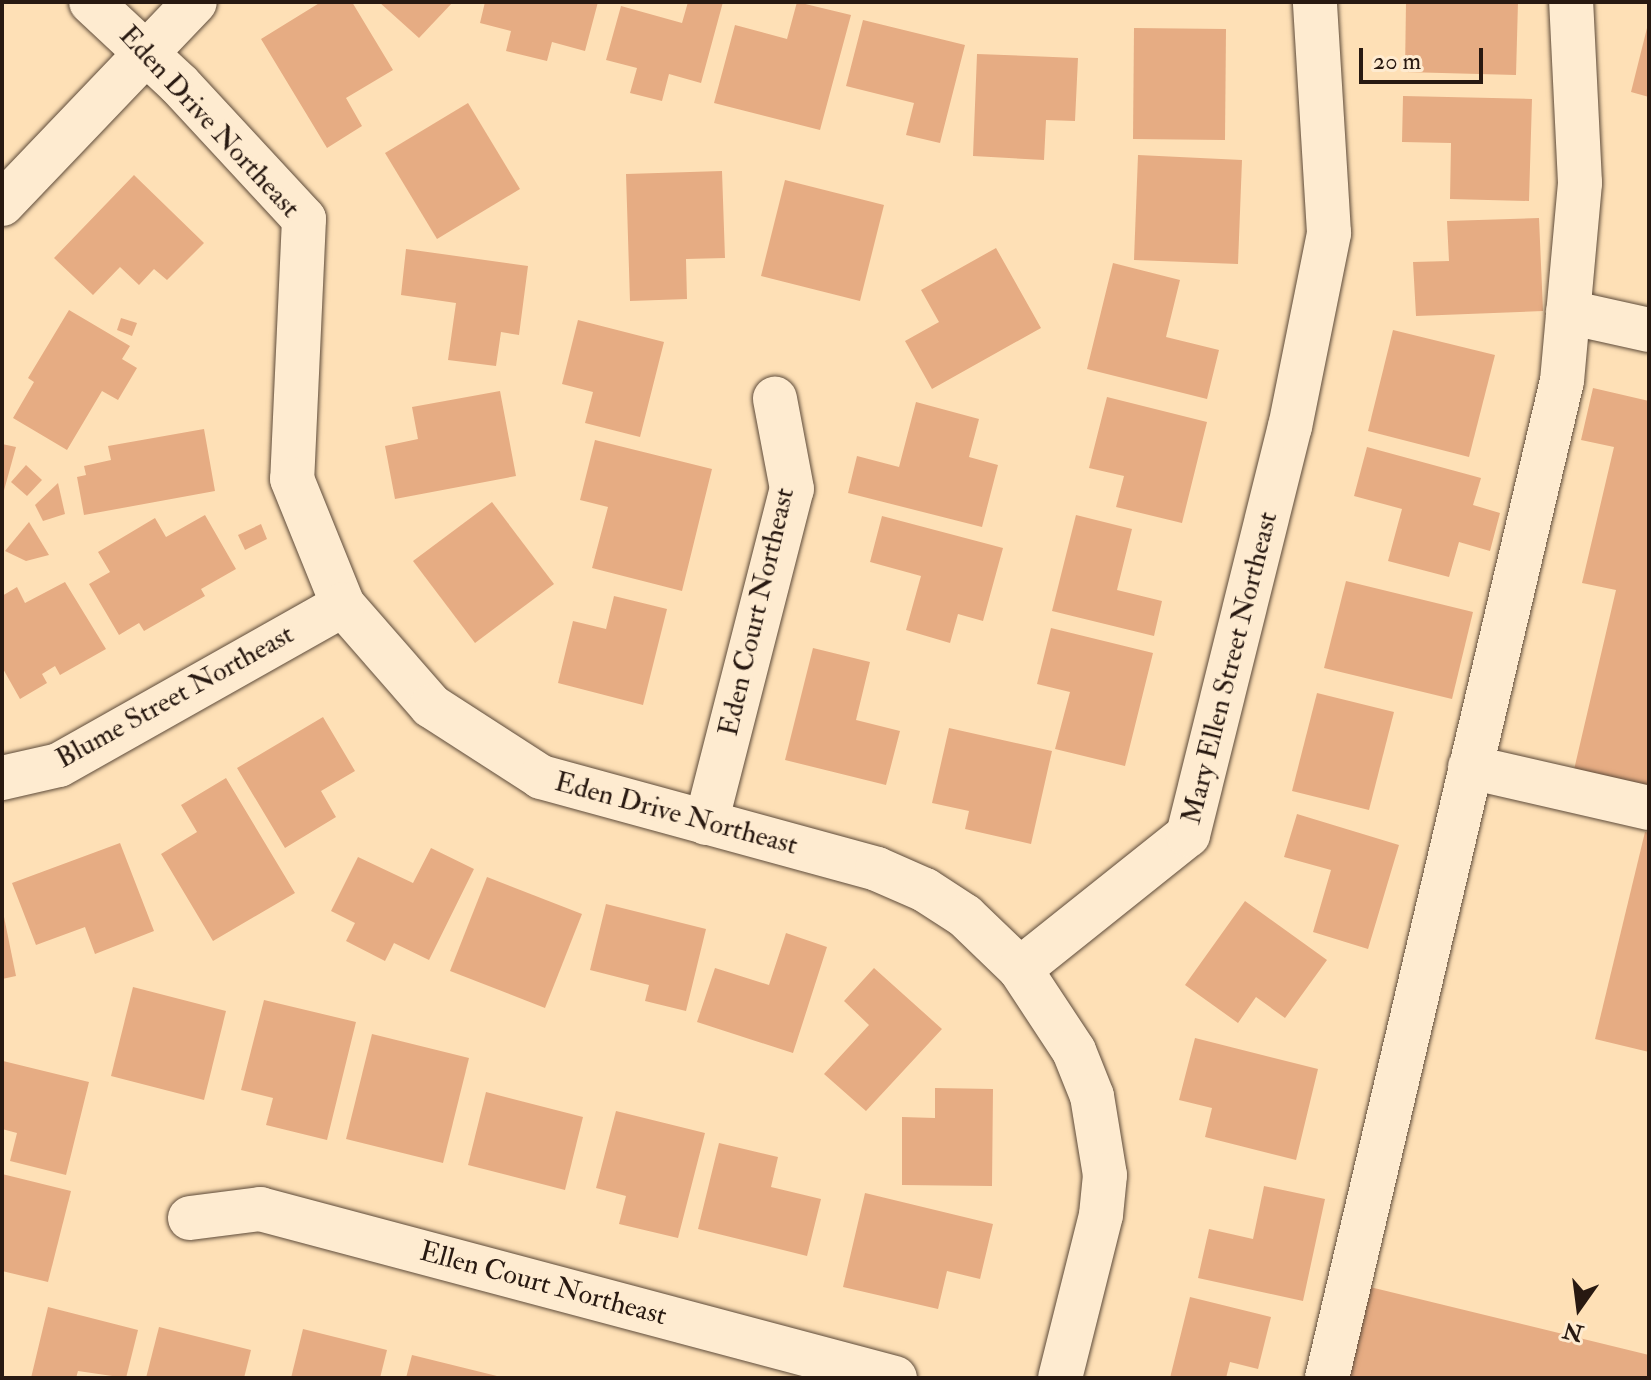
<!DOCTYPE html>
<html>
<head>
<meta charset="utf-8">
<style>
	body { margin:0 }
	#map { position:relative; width:1651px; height:1380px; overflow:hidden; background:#fee0b6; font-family:"IM FELL Double Pica",serif }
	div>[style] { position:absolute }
	.building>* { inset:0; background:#e6ac83 }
	.roads { filter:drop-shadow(0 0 2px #5e4b3a) drop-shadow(0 0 2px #5e4b3a) }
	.minor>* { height:44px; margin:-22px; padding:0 22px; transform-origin:22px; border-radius:22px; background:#feebd0 }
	span { translate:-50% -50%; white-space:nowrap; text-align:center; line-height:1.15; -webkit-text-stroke:7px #feebd0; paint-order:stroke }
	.street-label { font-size:28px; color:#281911 }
	.frame { position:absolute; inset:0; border:4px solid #281911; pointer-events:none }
	.north { position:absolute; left:1539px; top:1268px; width:80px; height:80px; -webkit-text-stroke:6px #feebd0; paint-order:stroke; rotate:194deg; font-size:22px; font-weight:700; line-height:32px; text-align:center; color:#281911 }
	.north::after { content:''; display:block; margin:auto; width:28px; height:36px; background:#281911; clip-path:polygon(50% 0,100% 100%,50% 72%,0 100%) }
	.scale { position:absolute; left:1359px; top:48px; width:124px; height:36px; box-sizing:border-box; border:4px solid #281911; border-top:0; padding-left:10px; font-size:24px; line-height:28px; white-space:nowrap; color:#281911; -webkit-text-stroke:6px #feebd0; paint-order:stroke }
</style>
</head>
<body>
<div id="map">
	<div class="building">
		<div style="clip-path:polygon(321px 2px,352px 2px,393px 70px,346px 98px,362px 126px,327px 148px,261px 39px)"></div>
		<div style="clip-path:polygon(379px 2px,453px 2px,419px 38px)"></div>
		<div style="clip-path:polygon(485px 2px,598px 2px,585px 51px,552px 42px,547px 61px,506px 51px,511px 31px,480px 23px)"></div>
		<div style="clip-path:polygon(688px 2px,723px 2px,701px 83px,669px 74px,662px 101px,630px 93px,637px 68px,606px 60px,621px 6px,682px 23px)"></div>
		<div style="clip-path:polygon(797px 2px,851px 15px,820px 130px,714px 103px,735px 25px,787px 39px)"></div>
		<div style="clip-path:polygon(1406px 2px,1518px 2px,1516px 75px,1405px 72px)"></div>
		<div style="clip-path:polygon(863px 20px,965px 45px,940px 143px,906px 135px,914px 103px,846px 86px)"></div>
		<div style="clip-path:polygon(1648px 24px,1649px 24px,1649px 97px,1631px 92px)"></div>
		<div style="clip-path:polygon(1134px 28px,1226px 29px,1225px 140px,1133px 139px)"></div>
		<div style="clip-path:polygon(977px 54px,1078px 58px,1075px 121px,1046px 120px,1044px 160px,973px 156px)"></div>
		<div style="clip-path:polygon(1403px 96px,1532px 99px,1529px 201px,1450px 199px,1451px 143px,1402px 142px)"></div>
		<div style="clip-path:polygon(468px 103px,520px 189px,437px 239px,385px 153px)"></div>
		<div style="clip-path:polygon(1138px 155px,1242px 160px,1238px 264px,1134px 260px)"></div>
		<div style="clip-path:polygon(722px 171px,725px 258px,686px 259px,687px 299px,630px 301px,626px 174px)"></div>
		<div style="clip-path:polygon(134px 175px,204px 243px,167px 280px,154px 269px,139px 285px,120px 267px,93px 295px,54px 258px)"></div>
		<div style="clip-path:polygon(785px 180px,884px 205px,860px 301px,761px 276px)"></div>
		<div style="clip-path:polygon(1539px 218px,1543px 311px,1416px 316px,1413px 262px,1449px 261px,1447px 221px)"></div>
		<div style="clip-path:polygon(996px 248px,1041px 328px,932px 389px,905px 341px,939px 322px,921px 290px)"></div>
		<div style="clip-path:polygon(406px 249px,528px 266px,519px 335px,501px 332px,496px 366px,448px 360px,456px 303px,401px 295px)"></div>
		<div style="clip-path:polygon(1113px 263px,1180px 280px,1166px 337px,1219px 350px,1207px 399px,1087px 369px)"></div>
		<div style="clip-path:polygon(69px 310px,130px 346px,122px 359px,137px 368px,118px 400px,102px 391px,67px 450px,13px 418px,34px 382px,28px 378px)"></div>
		<div style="clip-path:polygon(121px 318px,137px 323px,132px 336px,117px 330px)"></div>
		<div style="clip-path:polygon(578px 320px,664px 342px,640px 437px,585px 423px,593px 392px,562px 384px)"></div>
		<div style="clip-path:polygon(1393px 330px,1495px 355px,1469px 457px,1368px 431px)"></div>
		<div style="clip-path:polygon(1593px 388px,1649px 401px,1649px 792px,1573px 774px,1616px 590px,1582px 583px,1614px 447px,1581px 440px)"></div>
		<div style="clip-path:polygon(500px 391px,516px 476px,395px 499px,385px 446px,418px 439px,412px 407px)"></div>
		<div style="clip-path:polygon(1107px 397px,1207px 422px,1182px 523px,1116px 507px,1124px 476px,1089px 468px)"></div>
		<div style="clip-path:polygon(916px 402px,979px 419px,969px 457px,998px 465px,982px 527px,848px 493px,857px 456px,899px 467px)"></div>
		<div style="clip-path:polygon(204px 429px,215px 491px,84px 515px,77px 477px,86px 475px,84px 466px,111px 460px,108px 446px)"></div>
		<div style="clip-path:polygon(595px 440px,712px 469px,682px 591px,592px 568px,608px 507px,580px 500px)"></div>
		<div style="clip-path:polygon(2px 444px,16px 447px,3px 494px,2px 494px)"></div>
		<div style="clip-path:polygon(1367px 447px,1481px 478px,1473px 505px,1500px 513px,1490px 551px,1459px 542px,1449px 577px,1388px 561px,1402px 509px,1354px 496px)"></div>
		<div style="clip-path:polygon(26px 465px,42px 480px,27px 496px,11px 482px)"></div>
		<div style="clip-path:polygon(58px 483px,65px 514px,43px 521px,35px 505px)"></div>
		<div style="clip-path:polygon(492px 502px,554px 584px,475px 643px,413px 561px)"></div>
		<div style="clip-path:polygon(205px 515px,236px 569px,201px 589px,205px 596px,144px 631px,139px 623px,119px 635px,89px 584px,110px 572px,98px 552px,155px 518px,166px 537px)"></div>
		<div style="clip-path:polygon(1076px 515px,1132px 529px,1117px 590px,1162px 601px,1154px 636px,1052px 611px)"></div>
		<div style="clip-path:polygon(882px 516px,1003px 548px,983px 621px,958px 614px,950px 643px,906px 630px,921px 576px,870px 562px)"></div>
		<div style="clip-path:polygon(29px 522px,49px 555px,26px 561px,5px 551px)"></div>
		<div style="clip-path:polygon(261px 524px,267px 539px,245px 550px,238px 535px)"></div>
		<div style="clip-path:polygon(1346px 581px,1473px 612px,1452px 699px,1324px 668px)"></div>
		<div style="clip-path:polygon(65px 582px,106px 649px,60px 675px,55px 666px,42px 674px,47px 683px,20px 699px,2px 667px,2px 596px,17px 587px,25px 603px)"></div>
		<div style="clip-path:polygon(614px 596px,667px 609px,643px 705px,558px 683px,573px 621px,606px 629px)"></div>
		<div style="clip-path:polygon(1051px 628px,1153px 653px,1125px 766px,1055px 749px,1070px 692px,1037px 684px)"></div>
		<div style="clip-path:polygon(813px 648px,870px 662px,856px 720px,900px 731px,886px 785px,785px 760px)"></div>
		<div style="clip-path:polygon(1317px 693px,1394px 712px,1369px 810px,1292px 791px)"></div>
		<div style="clip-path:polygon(323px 717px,355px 771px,321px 791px,336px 817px,285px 848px,237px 768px)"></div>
		<div style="clip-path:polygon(949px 728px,1052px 751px,1031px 844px,965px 829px,969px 811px,932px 803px)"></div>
		<div style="clip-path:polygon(226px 778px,295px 893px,213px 941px,161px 854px,197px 832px,181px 805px)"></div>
		<div style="clip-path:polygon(1297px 814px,1399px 845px,1368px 949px,1313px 932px,1331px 870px,1284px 857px)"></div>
		<div style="clip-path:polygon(1645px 832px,1649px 833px,1649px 1052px,1595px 1039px)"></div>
		<div style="clip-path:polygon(120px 843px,154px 931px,95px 954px,85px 927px,36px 945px,12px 883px)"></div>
		<div style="clip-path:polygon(431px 848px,474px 869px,429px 960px,394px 943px,385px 961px,346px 941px,355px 923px,331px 911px,358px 857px,413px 883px)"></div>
		<div style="clip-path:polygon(487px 877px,582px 914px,545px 1008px,450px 971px)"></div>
		<div style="clip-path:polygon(1245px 901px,1327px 960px,1285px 1018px,1256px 997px,1238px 1023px,1185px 985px)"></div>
		<div style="clip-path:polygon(606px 904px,706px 929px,686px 1011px,645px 1001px,649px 985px,590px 970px)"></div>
		<div style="clip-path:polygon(3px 912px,16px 976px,2px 979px,2px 913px)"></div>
		<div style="clip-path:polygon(786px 933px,827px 947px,793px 1053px,697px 1022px,715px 968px,769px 985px)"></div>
		<div style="clip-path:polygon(874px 968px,942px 1029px,866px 1111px,824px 1074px,869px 1025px,844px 1001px)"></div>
		<div style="clip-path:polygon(133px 987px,226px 1011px,204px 1100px,111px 1076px)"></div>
		<div style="clip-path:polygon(264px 1000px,356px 1022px,327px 1140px,266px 1125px,273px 1098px,241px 1090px)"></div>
		<div style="clip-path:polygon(372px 1034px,469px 1058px,443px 1163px,346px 1139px)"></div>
		<div style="clip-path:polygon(1195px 1038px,1318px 1069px,1296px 1160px,1205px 1137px,1212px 1108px,1179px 1100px)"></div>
		<div style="clip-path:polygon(3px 1061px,89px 1082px,66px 1175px,10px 1161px,17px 1133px,2px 1129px)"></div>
		<div style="clip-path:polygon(935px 1088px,993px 1089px,992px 1186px,902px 1185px,902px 1117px,935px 1118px)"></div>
		<div style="clip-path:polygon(486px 1092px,583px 1117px,565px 1190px,468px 1165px)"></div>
		<div style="clip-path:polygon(616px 1111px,705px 1133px,678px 1238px,619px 1224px,626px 1196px,596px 1188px)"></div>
		<div style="clip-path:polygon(719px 1143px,778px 1157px,771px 1187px,821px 1199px,807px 1256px,698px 1229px)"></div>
		<div style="clip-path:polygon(2px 1174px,71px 1191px,48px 1282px,2px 1271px)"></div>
		<div style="clip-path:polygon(1264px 1186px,1325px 1199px,1303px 1301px,1198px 1278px,1209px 1229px,1253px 1239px)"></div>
		<div style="clip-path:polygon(865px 1193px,993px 1224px,980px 1279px,947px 1271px,938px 1309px,843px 1287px)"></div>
		<div style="clip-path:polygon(1370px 1287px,1649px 1355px,1649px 1378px,1348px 1378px)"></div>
		<div style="clip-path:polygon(1190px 1297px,1271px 1317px,1258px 1369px,1230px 1362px,1226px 1378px,1170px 1378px)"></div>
		<div style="clip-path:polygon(48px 1307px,138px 1330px,126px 1378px,78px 1371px,76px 1378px,31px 1378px)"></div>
		<div style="clip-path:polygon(159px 1327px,251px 1350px,244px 1378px,146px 1378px)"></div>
		<div style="clip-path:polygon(303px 1329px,387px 1350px,380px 1378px,291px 1378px)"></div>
		<div style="clip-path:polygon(412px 1355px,501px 1377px,501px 1378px,406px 1378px)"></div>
	</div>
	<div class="roads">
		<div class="minor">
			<div style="left:91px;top:2px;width:120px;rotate:43deg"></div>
			<div style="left:179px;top:84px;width:184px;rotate:47.2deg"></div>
			<div style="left:304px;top:219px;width:260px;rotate:92.6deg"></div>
			<div style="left:292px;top:479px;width:136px;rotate:68deg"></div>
			<div style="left:343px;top:605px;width:134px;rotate:48.9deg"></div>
			<div style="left:431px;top:706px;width:131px;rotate:32.8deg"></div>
			<div style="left:541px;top:777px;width:348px;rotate:15.3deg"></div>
			<div style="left:877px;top:869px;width:52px;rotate:23.6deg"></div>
			<div style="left:925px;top:890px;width:48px;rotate:33deg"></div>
			<div style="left:965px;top:916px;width:76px;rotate:43.9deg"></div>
			<div style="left:1020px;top:969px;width:98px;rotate:56.6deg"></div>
			<div style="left:1074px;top:1051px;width:48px;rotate:68.2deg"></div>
			<div style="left:1092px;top:1096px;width:80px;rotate:80.7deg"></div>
			<div style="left:1105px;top:1175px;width:40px;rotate:95.7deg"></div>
			<div style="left:1101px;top:1215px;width:168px;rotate:104.1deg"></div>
			<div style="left:2px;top:204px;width:279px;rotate:-46.3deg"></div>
			<div style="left:1568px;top:312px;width:83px;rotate:12.5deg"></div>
			<div style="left:1470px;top:767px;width:184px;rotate:12.9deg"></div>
			<div style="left:2px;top:778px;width:58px;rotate:-12.8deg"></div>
			<div style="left:59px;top:765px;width:326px;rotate:-29.4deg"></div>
			<div style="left:706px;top:823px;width:345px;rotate:-75.6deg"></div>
			<div style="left:792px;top:489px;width:92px;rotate:-100.7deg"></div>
			<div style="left:1020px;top:969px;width:215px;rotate:-38.6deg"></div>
			<div style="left:1188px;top:835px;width:421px;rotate:-76deg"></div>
			<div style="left:1290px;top:427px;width:198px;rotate:-78.6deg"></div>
			<div style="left:1329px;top:233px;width:231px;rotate:-93.5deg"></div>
			<div style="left:190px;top:1218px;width:71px;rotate:-7.3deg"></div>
			<div style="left:260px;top:1209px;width:657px;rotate:14.9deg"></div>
			<div style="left:1327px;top:1378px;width:1024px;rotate:-76.74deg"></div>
			<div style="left:1562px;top:381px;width:199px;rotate:-84.8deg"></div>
			<div style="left:1580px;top:183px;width:181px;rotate:-92.8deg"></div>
		</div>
	</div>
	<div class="street-label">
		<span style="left:209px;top:122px;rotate:47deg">Eden Drive Northeast</span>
		<span style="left:757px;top:612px;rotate:-77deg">Eden Court Northeast</span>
		<span style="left:1230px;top:668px;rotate:-76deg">Mary Ellen Street Northeast</span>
		<span style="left:175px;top:697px;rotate:-29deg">Blume Street Northeast</span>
		<span style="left:676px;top:814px;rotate:15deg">Eden Drive Northeast</span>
		<span style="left:543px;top:1284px;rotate:15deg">Ellen Court Northeast</span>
	</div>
	<div class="frame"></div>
	<div class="north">N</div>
	<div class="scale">20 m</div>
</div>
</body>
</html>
